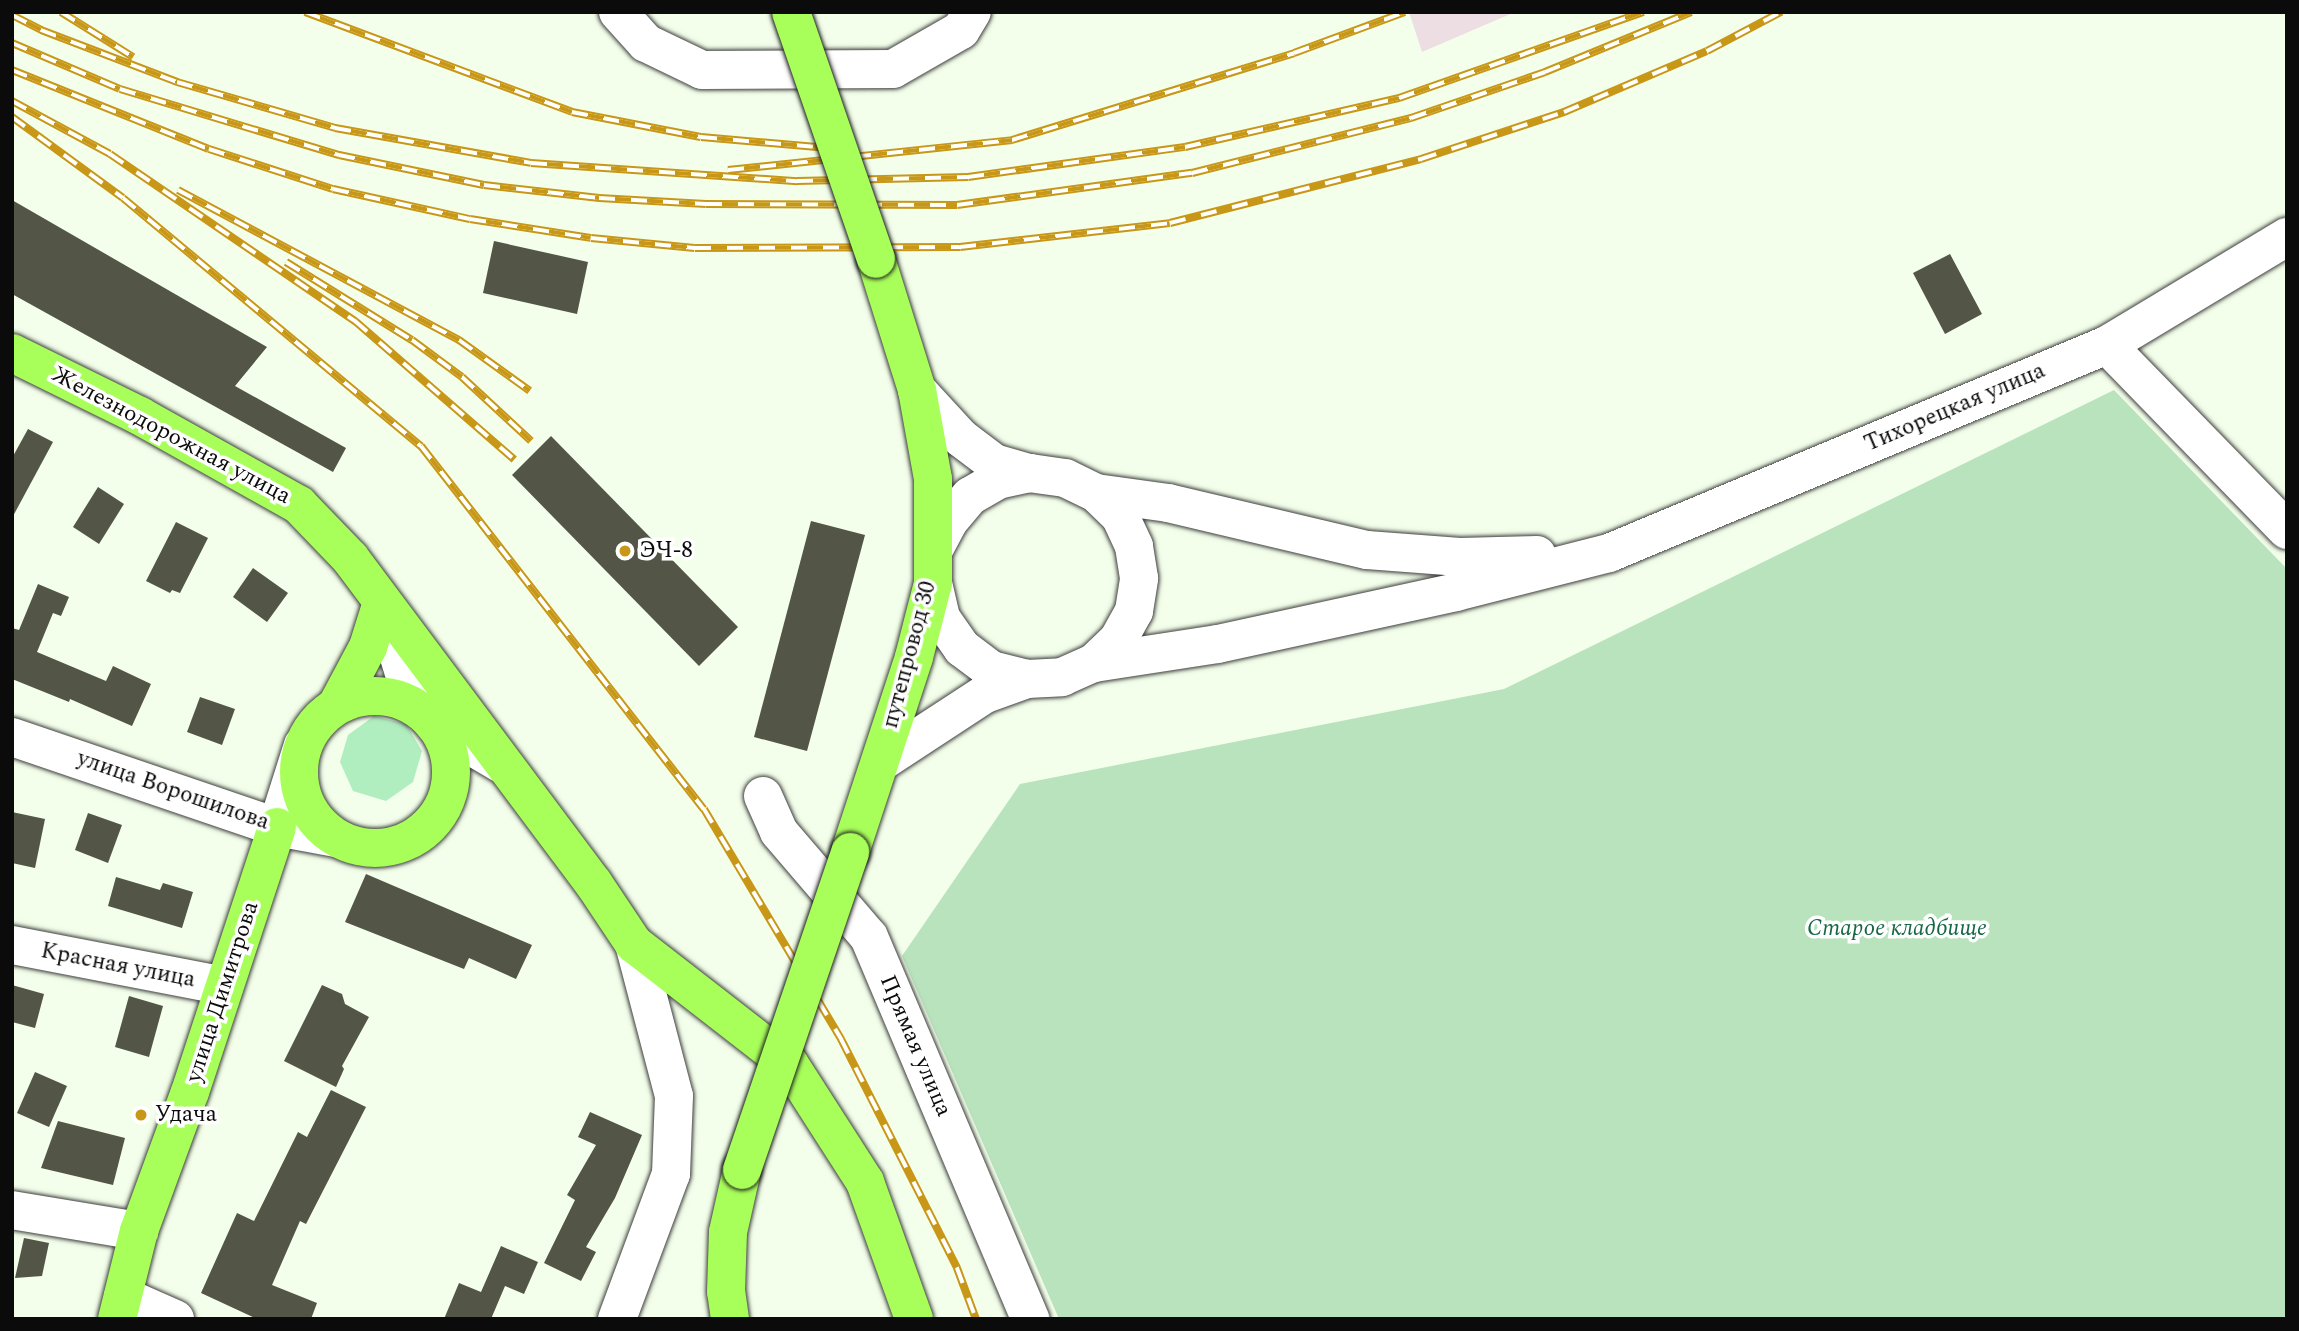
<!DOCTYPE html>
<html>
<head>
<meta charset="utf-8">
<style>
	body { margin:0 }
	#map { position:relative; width:2299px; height:1331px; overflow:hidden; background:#f3ffea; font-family:Spectral,serif }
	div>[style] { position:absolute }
	.industrial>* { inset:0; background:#ecdee3 }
	.green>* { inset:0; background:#b0edbf }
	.cemetery>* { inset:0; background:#b9e3bd }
	.building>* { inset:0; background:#535547 }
	.roads { filter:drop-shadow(0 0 2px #3e3e3e) drop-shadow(0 0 2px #3e3e3e) }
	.minor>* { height:38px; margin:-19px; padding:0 19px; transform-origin:19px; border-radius:19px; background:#fff }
	.major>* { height:38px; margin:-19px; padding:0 19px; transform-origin:19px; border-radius:19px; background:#a8ff5a }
	.major>.ring { margin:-19px; padding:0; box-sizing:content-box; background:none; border:38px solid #a8ff5a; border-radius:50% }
	.rail>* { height:8px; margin-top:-4px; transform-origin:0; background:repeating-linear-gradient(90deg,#fff 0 16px,#c89717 0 32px); box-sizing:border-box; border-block:2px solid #c89717 }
	.bridges { filter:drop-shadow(0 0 2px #1c1c1c) drop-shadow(0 0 2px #1c1c1c) }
	.major-bridge>* { height:38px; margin:-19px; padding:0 19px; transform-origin:19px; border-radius:19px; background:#a8ff5a }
	.dots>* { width:19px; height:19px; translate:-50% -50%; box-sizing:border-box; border:4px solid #fff; border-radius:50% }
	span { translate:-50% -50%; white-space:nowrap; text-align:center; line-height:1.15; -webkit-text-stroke:7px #fff; paint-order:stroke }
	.street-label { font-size:23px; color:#0b0b0b }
	.poi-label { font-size:23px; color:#0b0b0b }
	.left { translate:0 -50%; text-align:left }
	.park-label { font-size:23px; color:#166845; font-style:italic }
	.frame { position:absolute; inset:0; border:14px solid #0b0b0b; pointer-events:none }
</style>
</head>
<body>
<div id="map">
	<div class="industrial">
		<div style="clip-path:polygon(1409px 12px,1515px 12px,1422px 52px)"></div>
	</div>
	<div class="green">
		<div style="clip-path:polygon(374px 716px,406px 724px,422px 751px,413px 782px,386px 801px,353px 791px,340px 762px,348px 735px)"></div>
	</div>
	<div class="cemetery">
		<div style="clip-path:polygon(2114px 390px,2287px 569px,2287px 1319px,1059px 1319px,902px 956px,1020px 784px,1504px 689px)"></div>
	</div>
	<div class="building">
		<div style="clip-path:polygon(12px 200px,267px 347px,235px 386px,346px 448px,333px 472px,12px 294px)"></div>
		<div style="clip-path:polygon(494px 241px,588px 262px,577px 314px,483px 293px)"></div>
		<div style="clip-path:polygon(1950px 254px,1982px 314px,1945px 334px,1913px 273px)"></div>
		<div style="clip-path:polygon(28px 429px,53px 442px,12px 518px,12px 458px)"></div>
		<div style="clip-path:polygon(551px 436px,738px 627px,699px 666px,512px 475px)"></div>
		<div style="clip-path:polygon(98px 487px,124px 504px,99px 544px,73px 527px)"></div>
		<div style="clip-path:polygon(811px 521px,865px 535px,807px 751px,754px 737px)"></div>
		<div style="clip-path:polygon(176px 522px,208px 538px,180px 593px,172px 590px,170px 593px,146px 581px)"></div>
		<div style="clip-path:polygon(253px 568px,288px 593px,267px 622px,233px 597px)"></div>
		<div style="clip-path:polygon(38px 584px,69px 597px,61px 616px,53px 613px,37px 652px,106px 681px,113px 666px,151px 684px,132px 726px,70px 699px,69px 702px,12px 679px,12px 628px,19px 630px)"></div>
		<div style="clip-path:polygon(200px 697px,235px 709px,222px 745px,187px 732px)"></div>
		<div style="clip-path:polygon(12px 812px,45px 819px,35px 868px,12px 863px)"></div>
		<div style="clip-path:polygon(88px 813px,122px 825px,108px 863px,75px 850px)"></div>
		<div style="clip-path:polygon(366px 874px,532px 945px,516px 979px,469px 958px,464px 969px,345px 922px)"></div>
		<div style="clip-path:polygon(116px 877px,160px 890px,163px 883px,193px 892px,182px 928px,108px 906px)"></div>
		<div style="clip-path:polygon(12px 985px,44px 994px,35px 1028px,12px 1022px)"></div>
		<div style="clip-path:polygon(322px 985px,342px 994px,345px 1004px,369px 1017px,342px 1066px,344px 1069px,336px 1087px,284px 1061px)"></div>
		<div style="clip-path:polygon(129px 996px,163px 1006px,149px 1057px,115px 1047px)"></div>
		<div style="clip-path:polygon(35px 1072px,67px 1086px,49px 1127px,17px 1113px)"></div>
		<div style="clip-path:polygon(331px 1090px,366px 1107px,306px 1224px,300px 1221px,272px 1285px,317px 1303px,311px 1319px,257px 1319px,201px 1293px,237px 1213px,254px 1221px,298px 1132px,307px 1137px)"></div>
		<div style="clip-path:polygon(590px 1112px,642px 1135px,615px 1198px,586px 1247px,596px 1252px,581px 1281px,544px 1263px,575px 1200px,567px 1195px,596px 1145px,578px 1137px)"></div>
		<div style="clip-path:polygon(58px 1121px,125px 1138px,113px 1185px,41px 1168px)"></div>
		<div style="clip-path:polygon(24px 1238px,49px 1243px,42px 1276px,15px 1278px)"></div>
		<div style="clip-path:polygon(501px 1246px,538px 1262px,524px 1294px,505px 1286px,491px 1319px,444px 1319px,459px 1283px,481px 1292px)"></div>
	</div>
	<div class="roads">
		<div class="minor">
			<div style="left:618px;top:12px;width:42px;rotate:47.9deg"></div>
			<div style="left:646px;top:43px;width:62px;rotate:25.7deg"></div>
			<div style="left:702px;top:70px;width:191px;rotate:-0.3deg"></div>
			<div style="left:893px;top:69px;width:78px;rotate:-29.8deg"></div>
			<div style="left:961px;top:30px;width:21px;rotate:-59deg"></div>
			<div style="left:2107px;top:345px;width:258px;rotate:45.8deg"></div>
			<div style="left:917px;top:390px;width:65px;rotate:47.5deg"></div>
			<div style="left:961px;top:438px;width:41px;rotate:37.1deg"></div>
			<div style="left:994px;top:463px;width:37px;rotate:16deg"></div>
			<div style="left:1096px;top:493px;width:73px;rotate:7.9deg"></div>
			<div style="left:1168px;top:503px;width:204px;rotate:13.3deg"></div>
			<div style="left:1367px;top:550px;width:93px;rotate:4.3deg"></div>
			<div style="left:1460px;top:557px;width:77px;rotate:-1.5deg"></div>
			<div style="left:933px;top:583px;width:36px;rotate:77deg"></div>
			<div style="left:941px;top:618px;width:37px;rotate:55deg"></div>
			<div style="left:962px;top:648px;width:36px;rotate:37deg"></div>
			<div style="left:991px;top:670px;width:37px;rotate:14deg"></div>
			<div style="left:1027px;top:679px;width:35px;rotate:-3deg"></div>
			<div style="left:1062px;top:677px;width:35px;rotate:-24deg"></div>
			<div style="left:1094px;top:663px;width:33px;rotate:-44deg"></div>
			<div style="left:1118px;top:640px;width:33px;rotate:-61deg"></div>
			<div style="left:1134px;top:611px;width:33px;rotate:-81deg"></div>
			<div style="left:1139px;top:578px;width:32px;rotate:-99deg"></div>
			<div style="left:1134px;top:546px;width:33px;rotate:-115deg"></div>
			<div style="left:1120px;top:516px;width:33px;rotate:-136deg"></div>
			<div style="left:1096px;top:493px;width:34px;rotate:-154deg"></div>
			<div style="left:1065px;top:478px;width:35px;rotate:-172deg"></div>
			<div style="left:1030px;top:473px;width:33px;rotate:168deg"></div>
			<div style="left:998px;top:480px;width:32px;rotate:150deg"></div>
			<div style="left:970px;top:496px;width:33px;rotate:130deg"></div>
			<div style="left:949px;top:521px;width:34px;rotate:118deg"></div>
			<div style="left:383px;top:605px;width:106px;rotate:72.9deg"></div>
			<div style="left:1094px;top:663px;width:125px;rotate:-8.7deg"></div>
			<div style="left:1218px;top:644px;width:244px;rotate:-12.3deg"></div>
			<div style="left:1456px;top:592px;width:158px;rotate:-14.3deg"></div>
			<div style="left:1609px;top:553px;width:540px;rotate:-22.67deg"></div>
			<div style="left:2107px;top:345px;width:210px;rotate:-31deg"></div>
			<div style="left:434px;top:724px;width:77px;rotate:30.6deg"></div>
			<div style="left:12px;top:737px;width:280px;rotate:18.8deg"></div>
			<div style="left:277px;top:827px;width:59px;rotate:10.7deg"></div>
			<div style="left:881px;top:762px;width:124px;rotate:-33.2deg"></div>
			<div style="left:985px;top:694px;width:45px;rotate:-19.7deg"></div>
			<div style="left:763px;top:796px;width:39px;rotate:66deg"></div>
			<div style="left:779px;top:832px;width:138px;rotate:49.4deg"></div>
			<div style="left:869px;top:937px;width:415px;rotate:67.1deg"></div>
			<div style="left:277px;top:827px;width:86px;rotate:-72.4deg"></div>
			<div style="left:12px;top:945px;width:216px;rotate:10.9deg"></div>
			<div style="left:12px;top:1210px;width:129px;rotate:9.4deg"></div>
			<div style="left:123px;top:1296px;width:57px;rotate:23.9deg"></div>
			<div style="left:617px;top:1319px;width:155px;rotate:-69.6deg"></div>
			<div style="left:671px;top:1174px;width:78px;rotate:-87.8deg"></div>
			<div style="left:674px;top:1096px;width:157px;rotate:-104.7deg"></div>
		</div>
		<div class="major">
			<div style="left:12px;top:353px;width:143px;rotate:26.2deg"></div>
			<div style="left:140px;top:416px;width:182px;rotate:29.2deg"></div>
			<div style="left:299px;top:505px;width:74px;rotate:46.1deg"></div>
			<div style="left:350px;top:558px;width:407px;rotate:53.2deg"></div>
			<div style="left:594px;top:884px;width:72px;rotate:56.3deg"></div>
			<div style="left:634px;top:944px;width:197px;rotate:37.8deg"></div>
			<div style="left:790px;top:1065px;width:139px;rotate:57.3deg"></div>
			<div style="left:865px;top:1182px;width:145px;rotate:70.3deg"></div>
			<div class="ring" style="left:299px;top:696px;width:114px;height:114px"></div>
			<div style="left:337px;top:705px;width:66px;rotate:-61.9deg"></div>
			<div style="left:368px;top:647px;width:47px;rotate:-72.7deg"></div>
			<div style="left:850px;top:852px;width:205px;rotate:-71.8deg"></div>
			<div style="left:914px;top:657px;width:76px;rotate:-75.6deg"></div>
			<div style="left:933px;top:583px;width:104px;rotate:-90deg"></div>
			<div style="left:933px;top:479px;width:90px;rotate:-100.2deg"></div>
			<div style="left:917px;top:390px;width:137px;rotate:-107.4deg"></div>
			<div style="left:117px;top:1319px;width:91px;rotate:-76deg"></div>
			<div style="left:139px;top:1231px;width:148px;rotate:-69.9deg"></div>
			<div style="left:190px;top:1092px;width:279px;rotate:-71.8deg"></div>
			<div style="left:730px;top:1319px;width:27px;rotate:-98deg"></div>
			<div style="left:726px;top:1292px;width:60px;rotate:-88.1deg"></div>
			<div style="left:728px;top:1232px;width:64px;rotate:-77.3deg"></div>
		</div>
	</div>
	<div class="rail">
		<div style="left:61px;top:12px;width:85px;rotate:32deg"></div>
		<div style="left:305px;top:12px;width:285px;rotate:20.5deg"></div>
		<div style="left:572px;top:112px;width:131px;rotate:11deg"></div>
		<div style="left:701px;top:137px;width:154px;rotate:4.9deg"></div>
		<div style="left:12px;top:15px;width:33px;rotate:27deg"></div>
		<div style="left:41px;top:30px;width:146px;rotate:20.9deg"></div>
		<div style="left:177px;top:82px;width:165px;rotate:16.2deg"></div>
		<div style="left:335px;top:128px;width:199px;rotate:10.1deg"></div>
		<div style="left:531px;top:163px;width:267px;rotate:3.9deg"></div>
		<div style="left:797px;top:181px;width:171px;rotate:-1.3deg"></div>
		<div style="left:968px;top:177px;width:219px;rotate:-7.9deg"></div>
		<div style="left:1185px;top:147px;width:220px;rotate:-12.9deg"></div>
		<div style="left:1399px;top:98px;width:259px;rotate:-19.4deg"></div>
		<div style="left:12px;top:43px;width:117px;rotate:23.1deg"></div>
		<div style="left:120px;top:89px;width:229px;rotate:16.8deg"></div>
		<div style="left:339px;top:155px;width:148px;rotate:11.7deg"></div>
		<div style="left:484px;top:185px;width:116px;rotate:6.4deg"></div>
		<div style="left:599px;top:198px;width:107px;rotate:3.2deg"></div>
		<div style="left:706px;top:204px;width:251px;rotate:0.2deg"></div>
		<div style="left:957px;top:205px;width:237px;rotate:-7.8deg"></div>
		<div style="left:1192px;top:173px;width:226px;rotate:-14.1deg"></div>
		<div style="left:1411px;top:118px;width:142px;rotate:-18.9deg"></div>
		<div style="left:1545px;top:72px;width:158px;rotate:-22.3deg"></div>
		<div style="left:12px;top:70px;width:212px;rotate:21.9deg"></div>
		<div style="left:209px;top:149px;width:130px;rotate:17.9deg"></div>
		<div style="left:333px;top:189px;width:140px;rotate:12.4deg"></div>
		<div style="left:470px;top:219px;width:122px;rotate:8.9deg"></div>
		<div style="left:591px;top:238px;width:104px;rotate:5.5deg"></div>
		<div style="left:695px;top:248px;width:265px;rotate:-0.2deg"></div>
		<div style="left:960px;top:247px;width:211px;rotate:-6.5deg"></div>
		<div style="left:1170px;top:223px;width:259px;rotate:-14.3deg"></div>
		<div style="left:1421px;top:159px;width:151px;rotate:-18.2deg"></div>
		<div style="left:1564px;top:112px;width:155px;rotate:-23.1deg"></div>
		<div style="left:1707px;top:51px;width:84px;rotate:-27.8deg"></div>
		<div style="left:12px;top:101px;width:111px;rotate:28.4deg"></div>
		<div style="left:110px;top:154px;width:297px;rotate:34.3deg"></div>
		<div style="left:355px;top:321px;width:211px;rotate:41deg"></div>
		<div style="left:12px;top:117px;width:137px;rotate:36.1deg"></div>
		<div style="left:123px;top:198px;width:388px;rotate:39.8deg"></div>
		<div style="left:421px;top:446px;width:460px;rotate:52.1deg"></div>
		<div style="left:704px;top:809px;width:268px;rotate:59.2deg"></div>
		<div style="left:841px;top:1039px;width:257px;rotate:63.1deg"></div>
		<div style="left:957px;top:1268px;width:54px;rotate:69.6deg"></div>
		<div style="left:728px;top:170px;width:286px;rotate:-6deg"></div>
		<div style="left:1012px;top:140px;width:295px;rotate:-17.1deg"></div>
		<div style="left:1294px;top:53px;width:118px;rotate:-20.3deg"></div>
		<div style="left:178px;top:190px;width:319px;rotate:28.1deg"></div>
		<div style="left:459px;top:340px;width:87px;rotate:35.7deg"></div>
		<div style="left:286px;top:262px;width:148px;rotate:31.8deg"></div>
		<div style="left:412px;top:340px;width:62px;rotate:36.5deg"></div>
		<div style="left:462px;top:377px;width:94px;rotate:42.8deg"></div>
	</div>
	<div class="bridges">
		<div class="major-bridge">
			<div style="left:791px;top:12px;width:261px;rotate:71deg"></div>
			<div style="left:742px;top:1170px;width:336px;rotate:-71.2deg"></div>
		</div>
	</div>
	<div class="dots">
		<div style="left:625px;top:551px;background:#c89717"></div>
		<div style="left:141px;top:1115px;background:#c89717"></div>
	</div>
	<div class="street-label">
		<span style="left:1955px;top:408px;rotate:-23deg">Тихорецкая улица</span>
		<span style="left:171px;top:436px;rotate:28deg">Железнодорожная улица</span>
		<span style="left:910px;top:655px;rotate:-75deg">путепровод 30</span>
		<span style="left:173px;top:791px;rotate:19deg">улица Ворошилова</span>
		<span style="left:118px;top:966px;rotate:11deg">Красная улица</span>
		<span style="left:223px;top:992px;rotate:-72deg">улица Димитрова</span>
		<span style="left:915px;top:1046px;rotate:67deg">Прямая улица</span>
	</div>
	<div class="poi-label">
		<span class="left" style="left:639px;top:551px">ЭЧ-8</span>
		<span class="left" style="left:155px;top:1115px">Удача</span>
	</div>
	<div class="park-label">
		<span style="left:1897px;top:929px">Старое кладбище</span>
	</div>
	<div class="frame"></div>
</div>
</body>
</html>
